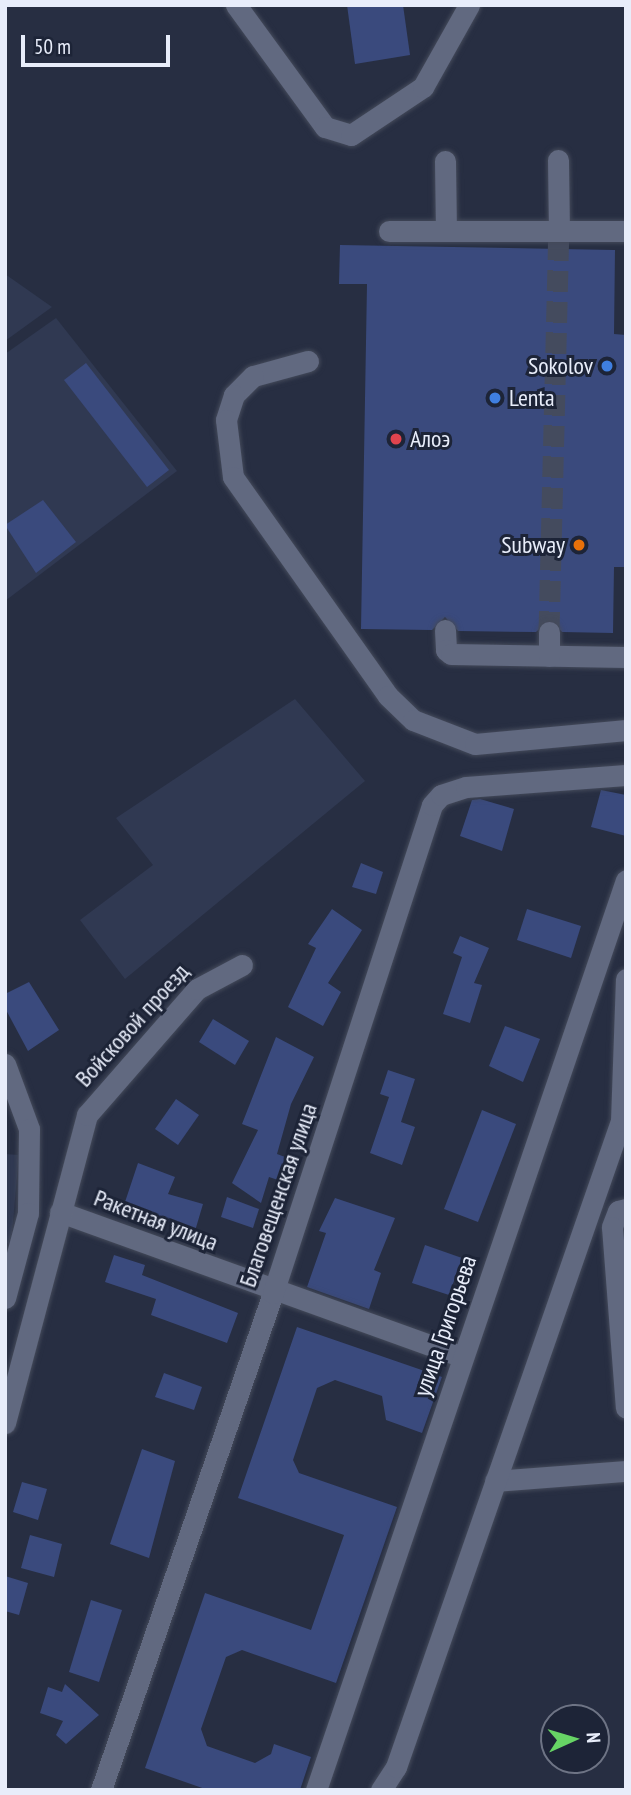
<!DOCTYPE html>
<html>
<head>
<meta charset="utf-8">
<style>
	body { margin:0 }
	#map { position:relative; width:631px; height:1795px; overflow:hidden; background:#272e42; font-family:"PT Sans Narrow",sans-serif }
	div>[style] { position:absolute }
	.built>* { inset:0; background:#303952 }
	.building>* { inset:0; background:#3a4a7d }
	.minor-tunnel>* { height:21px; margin-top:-10.5px; transform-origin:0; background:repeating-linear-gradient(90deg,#444b5e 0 21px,transparent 0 31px) }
	.roads { filter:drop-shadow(0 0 2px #444a5a) drop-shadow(0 0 2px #444a5a) }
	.minor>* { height:21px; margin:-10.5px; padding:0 10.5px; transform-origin:10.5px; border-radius:10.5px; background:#616980 }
	.dots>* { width:19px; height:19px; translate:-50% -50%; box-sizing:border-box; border:4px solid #1d2437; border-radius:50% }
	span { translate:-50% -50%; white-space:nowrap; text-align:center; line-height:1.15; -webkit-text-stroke:6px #1d2437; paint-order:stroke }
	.poi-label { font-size:24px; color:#e8edfa }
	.right { translate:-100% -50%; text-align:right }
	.left { translate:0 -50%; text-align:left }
	.street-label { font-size:24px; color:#e8edfa }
	.frame { position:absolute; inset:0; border:7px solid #e8edfa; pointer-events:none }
	.north { position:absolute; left:540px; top:1704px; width:70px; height:70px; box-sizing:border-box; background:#1d2437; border:2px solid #6e7485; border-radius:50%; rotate:86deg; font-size:19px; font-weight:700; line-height:28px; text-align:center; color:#e8edfa }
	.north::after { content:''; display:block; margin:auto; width:24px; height:32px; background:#67d465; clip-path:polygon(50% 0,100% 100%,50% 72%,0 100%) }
	.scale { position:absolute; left:21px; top:35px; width:149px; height:32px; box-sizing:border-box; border:4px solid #e8edfa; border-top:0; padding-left:9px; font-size:21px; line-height:24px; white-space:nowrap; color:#e8edfa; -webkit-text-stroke:5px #1d2437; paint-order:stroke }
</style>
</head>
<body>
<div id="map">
	<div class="built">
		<div style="clip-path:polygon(5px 274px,52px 307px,5px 341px)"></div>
		<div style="clip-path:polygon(56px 318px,177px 471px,5px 601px,5px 354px)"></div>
		<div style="clip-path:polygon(295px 699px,365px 781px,125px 979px,80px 920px,153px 865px,116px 818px)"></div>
		<div style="clip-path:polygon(5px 1154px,19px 1155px,11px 1244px,5px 1243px)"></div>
	</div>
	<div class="building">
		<div style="clip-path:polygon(347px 5px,403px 5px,410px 55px,355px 64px)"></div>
		<div style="clip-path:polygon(340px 245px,615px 250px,614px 334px,626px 335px,626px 567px,614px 567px,613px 633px,562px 632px,550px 619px,536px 632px,458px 631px,445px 617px,432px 630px,361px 629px,367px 284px,339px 284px)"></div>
		<div style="clip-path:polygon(86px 363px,169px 470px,147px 487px,64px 380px)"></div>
		<div style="clip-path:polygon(43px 500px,76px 542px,36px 573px,5px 525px)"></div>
		<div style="clip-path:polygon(601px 790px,626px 795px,626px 836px,591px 827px)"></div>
		<div style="clip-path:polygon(480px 799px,514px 809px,502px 851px,460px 836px,472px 800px)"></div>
		<div style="clip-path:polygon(361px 863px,383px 872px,376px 894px,352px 887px)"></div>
		<div style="clip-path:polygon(332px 909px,362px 930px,328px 983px,341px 992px,323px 1026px,288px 1007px,316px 948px,308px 944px)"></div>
		<div style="clip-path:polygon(527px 909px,581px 926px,571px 958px,517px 940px)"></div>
		<div style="clip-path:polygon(460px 936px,489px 948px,474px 983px,482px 985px,470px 1023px,443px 1014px,462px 957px,453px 953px)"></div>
		<div style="clip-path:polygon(29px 982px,59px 1030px,28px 1051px,5px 1008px,5px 994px)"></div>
		<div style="clip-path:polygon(213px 1019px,249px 1041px,235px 1065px,199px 1042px)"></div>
		<div style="clip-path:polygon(505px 1026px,540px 1039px,523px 1082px,489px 1066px)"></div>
		<div style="clip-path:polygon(276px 1037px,314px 1057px,291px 1104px,277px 1154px,285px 1157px,278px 1180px,269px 1177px,261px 1203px,232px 1183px,258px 1130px,242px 1124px)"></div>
		<div style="clip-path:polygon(388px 1070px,415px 1079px,401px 1122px,415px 1127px,402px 1165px,370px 1153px,389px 1097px,380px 1094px)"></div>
		<div style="clip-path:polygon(176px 1099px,199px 1115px,178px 1145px,155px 1129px)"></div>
		<div style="clip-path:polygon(482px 1110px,516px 1124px,478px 1222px,444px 1209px)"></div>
		<div style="clip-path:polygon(138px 1163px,175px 1177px,168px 1194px,203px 1204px,195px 1231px,124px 1205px)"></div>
		<div style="clip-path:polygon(227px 1197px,259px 1209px,253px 1228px,221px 1217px)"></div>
		<div style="clip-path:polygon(335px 1198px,395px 1218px,374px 1270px,381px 1273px,369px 1309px,307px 1287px,326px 1233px,319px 1231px)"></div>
		<div style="clip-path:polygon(425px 1245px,462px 1258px,449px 1295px,412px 1283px)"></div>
		<div style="clip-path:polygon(114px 1255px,145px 1265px,142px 1275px,238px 1313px,227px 1343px,151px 1315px,156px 1299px,105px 1282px)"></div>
		<div style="clip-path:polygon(297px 1327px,442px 1377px,422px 1433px,386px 1420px,382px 1396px,335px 1380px,317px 1388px,293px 1460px,299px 1473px,397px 1507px,336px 1683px,242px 1650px,226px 1657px,201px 1729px,207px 1746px,255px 1763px,271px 1754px,274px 1744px,311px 1757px,300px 1790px,208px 1790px,145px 1768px,205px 1593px,311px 1630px,344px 1535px,238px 1498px)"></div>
		<div style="clip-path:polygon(164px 1373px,202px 1387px,194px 1410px,155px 1397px)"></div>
		<div style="clip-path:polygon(142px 1449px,175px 1461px,149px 1558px,110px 1544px)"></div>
		<div style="clip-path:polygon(22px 1482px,47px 1489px,38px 1520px,13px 1512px)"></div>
		<div style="clip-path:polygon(30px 1535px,62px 1544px,54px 1577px,21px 1568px)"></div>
		<div style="clip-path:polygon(5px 1576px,28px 1583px,19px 1615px,5px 1611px)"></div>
		<div style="clip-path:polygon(91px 1600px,122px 1610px,99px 1682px,69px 1672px)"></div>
		<div style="clip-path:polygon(65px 1684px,99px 1715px,66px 1744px,56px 1735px,63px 1721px,40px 1713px,48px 1687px,62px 1692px)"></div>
	</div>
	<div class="minor-tunnel">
		<div style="left:549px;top:632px;width:401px;rotate:-88.6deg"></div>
	</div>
	<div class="roads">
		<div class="minor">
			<div style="left:236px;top:5px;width:151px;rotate:53.9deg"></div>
			<div style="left:325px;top:127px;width:27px;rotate:17deg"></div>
			<div style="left:351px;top:135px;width:87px;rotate:-33.7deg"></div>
			<div style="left:423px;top:87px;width:94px;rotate:-60.7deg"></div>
			<div style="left:558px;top:160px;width:71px;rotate:89.2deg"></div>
			<div style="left:445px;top:161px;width:70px;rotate:89.2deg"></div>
			<div style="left:389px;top:231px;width:237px"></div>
			<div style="left:308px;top:361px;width:57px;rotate:164.7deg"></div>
			<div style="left:253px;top:376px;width:27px;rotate:135deg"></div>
			<div style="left:234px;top:395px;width:26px;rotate:108deg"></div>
			<div style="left:226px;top:420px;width:57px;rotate:83deg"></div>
			<div style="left:233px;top:477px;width:268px;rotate:54.7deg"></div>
			<div style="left:388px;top:696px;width:35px;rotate:44deg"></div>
			<div style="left:413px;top:720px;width:66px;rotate:21.2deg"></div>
			<div style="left:475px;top:744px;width:152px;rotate:-5.3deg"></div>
			<div style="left:445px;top:630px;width:20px;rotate:87deg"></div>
			<div style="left:446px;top:650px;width:6px;rotate:39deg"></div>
			<div style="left:451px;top:654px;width:175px;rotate:1deg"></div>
			<div style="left:549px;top:656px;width:24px;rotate:-90deg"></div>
			<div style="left:5px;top:1064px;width:69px;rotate:69.7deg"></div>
			<div style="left:29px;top:1129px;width:84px;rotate:90.7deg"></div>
			<div style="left:28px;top:1213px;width:88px;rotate:105.1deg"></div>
			<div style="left:626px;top:1209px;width:8px;rotate:166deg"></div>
			<div style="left:618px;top:1211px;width:17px;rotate:111deg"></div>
			<div style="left:612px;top:1227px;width:181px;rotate:85.6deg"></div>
			<div style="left:60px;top:1212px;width:427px;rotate:19.8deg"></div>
			<div style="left:5px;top:1423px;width:319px;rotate:-75.1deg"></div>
			<div style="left:87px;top:1115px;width:167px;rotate:-48.9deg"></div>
			<div style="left:197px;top:989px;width:51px;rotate:-28.1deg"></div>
			<div style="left:495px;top:1481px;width:131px;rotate:-4.4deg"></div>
			<div style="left:101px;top:1790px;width:526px;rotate:-70.91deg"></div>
			<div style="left:273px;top:1293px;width:513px;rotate:-71.95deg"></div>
			<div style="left:432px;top:805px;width:13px;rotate:-48deg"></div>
			<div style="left:441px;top:795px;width:26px;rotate:-18deg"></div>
			<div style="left:466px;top:787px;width:160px;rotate:-4.3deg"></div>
			<div style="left:316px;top:1790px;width:961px;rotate:-71.19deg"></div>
			<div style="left:381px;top:1790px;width:27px;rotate:-57deg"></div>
			<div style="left:396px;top:1767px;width:684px;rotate:-70.8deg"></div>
			<div style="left:621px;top:1121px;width:142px;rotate:-88deg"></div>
		</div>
	</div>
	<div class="dots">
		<div style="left:607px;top:366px;background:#3f7fe0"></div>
		<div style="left:495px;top:398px;background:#3f7fe0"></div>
		<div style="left:396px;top:439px;background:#e0444e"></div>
		<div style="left:579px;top:545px;background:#e8710a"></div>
	</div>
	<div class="poi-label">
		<span class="right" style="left:593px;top:366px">Sokolov</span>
		<span class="left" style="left:509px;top:398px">Lenta</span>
		<span class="left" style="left:410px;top:439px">Алоэ</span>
		<span class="right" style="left:565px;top:545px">Subway</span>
	</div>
	<div class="street-label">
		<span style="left:132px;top:1025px;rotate:-48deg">Войсковой проезд</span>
		<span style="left:278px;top:1195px;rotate:-71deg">Благовещенская улица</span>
		<span style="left:156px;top:1220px;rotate:21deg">Ракетная улица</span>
		<span style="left:445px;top:1326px;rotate:-71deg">улица Григорьева</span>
	</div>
	<div class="frame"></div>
	<div class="north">N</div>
	<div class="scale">50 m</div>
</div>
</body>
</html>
